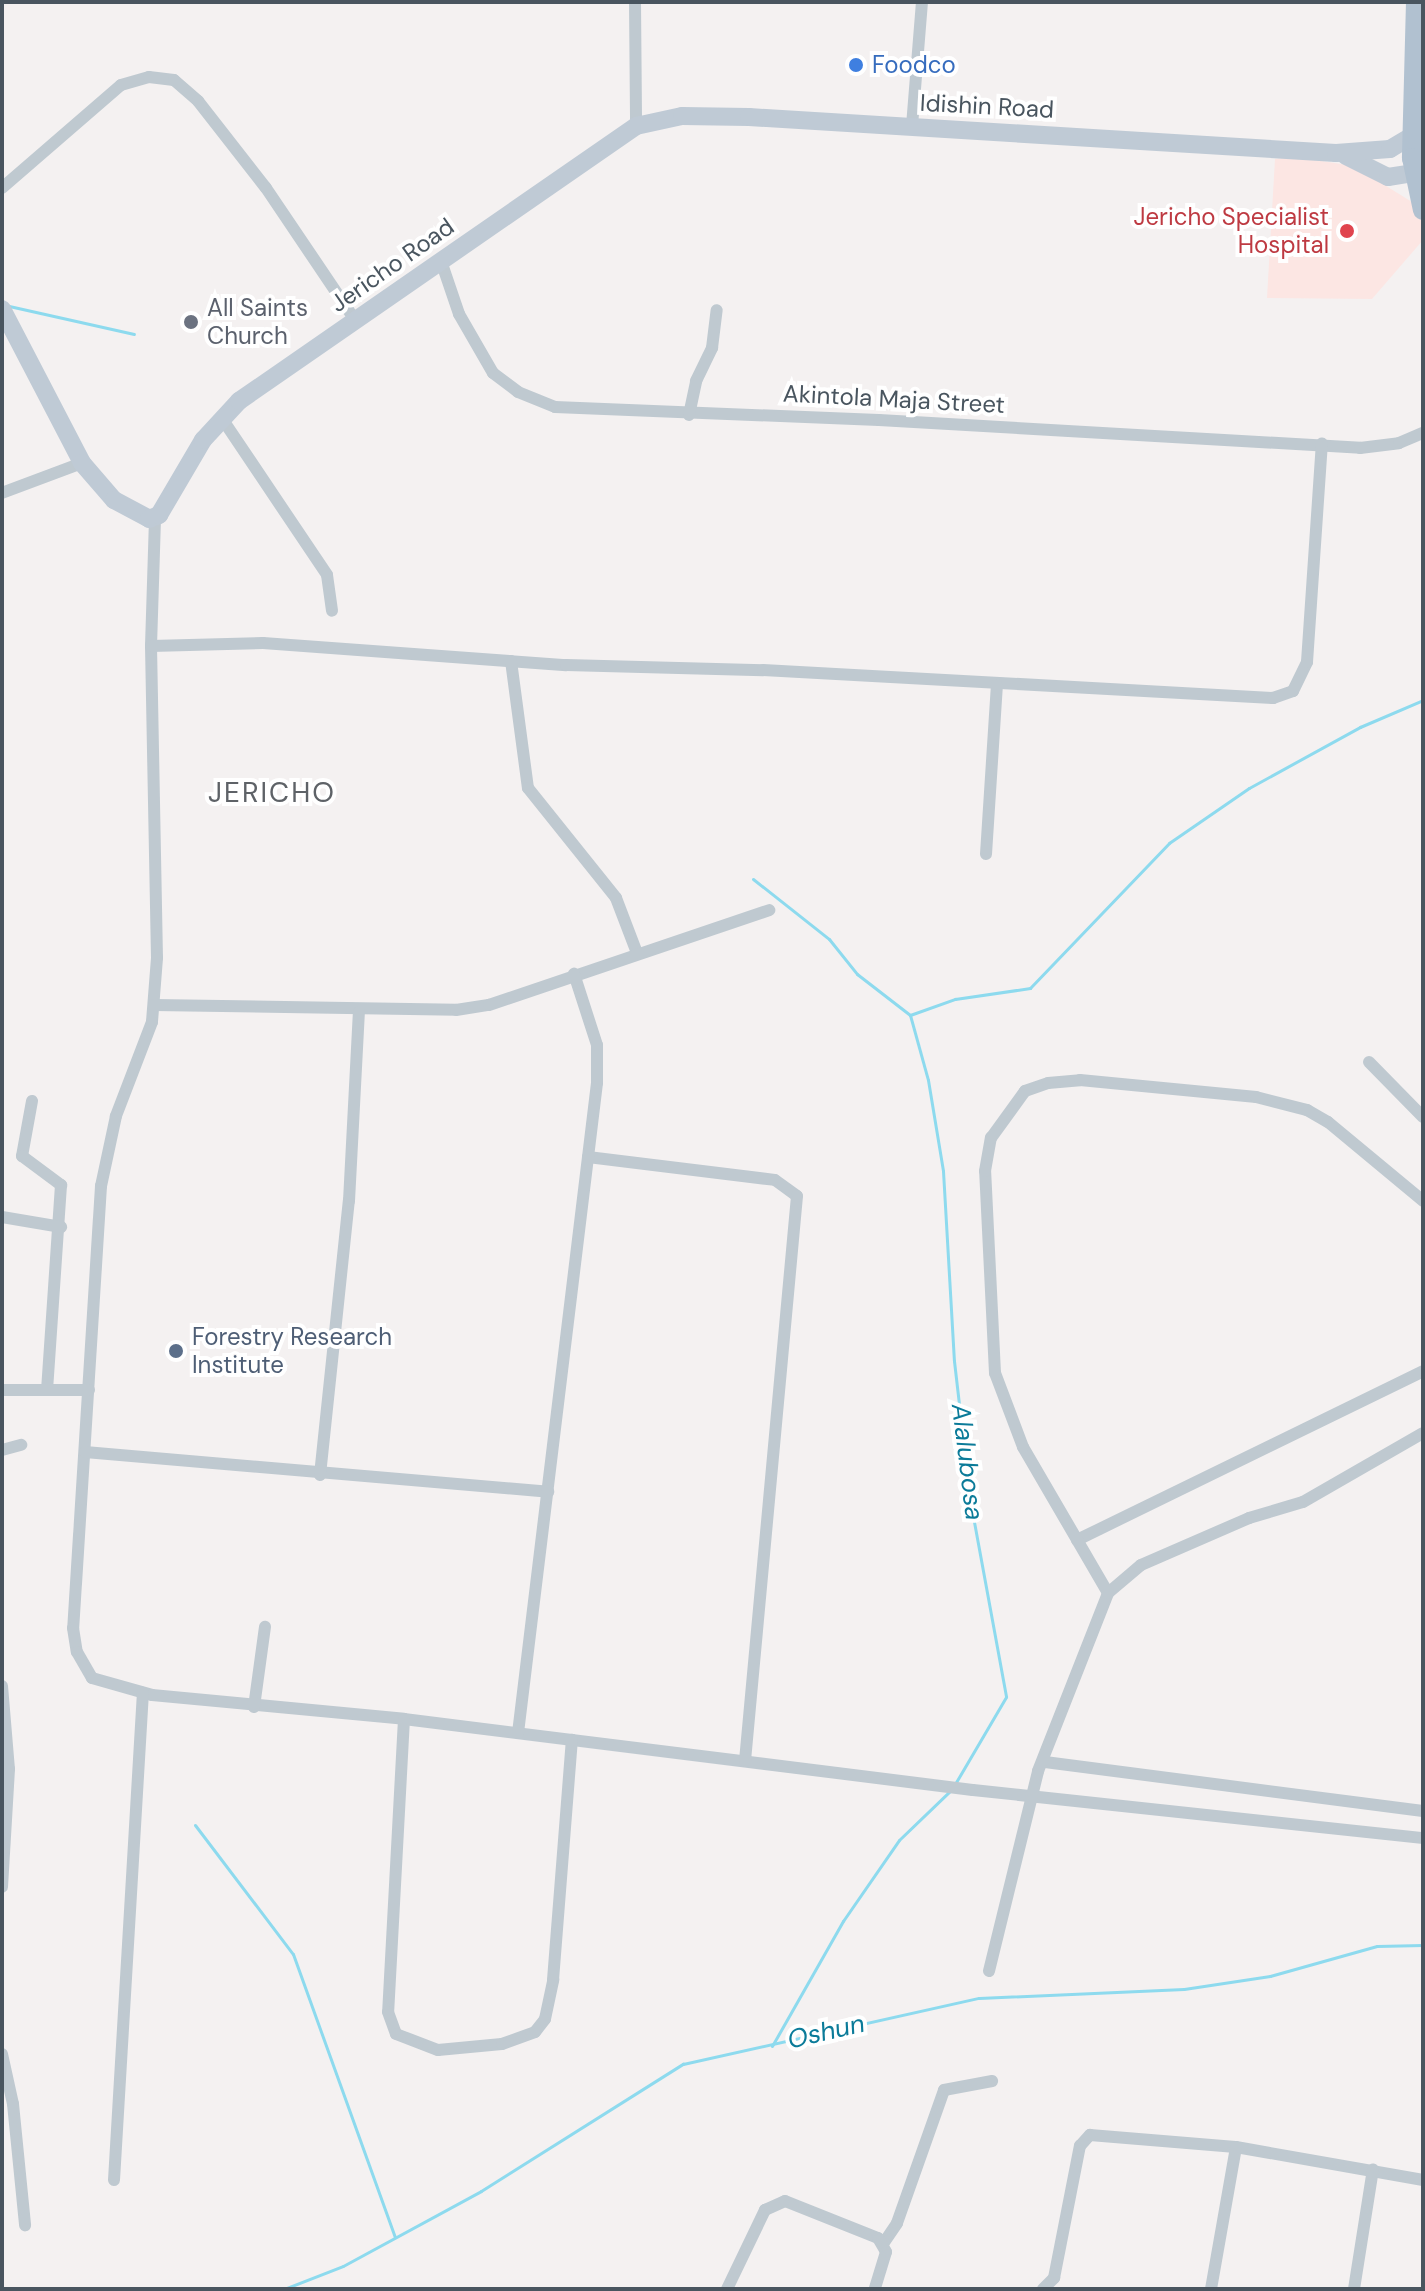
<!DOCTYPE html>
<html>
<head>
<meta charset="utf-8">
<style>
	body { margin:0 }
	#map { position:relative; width:1425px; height:2291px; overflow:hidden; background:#f4f1f1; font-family:"DM Sans",sans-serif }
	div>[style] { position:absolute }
	.medical>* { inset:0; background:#fce6e3 }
	.stream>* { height:3px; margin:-1.5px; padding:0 1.5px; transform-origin:1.5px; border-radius:1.5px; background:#8ddaee }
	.street>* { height:12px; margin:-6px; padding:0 6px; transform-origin:6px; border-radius:6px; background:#bfc9d0 }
	.secondary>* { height:18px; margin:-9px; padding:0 9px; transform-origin:9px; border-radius:9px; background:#bfcad5 }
	.primary>* { height:20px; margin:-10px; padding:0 10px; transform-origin:10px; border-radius:10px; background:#b1c1d0 }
	.dots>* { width:22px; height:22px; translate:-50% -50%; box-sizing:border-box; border:4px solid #fff; border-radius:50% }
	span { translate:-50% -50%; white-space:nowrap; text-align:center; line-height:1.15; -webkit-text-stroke:8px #fff; paint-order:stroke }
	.shop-label { font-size:24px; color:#366cbe }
	.left { translate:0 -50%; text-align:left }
	.street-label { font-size:24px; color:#49555f }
	.health-label { font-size:24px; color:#be3a42 }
	.right { translate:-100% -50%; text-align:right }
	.worship-label { font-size:24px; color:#5b616d }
	.service-label { font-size:24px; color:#4e5e75 }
	.water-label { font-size:26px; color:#0b7b99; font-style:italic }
	.quarter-label { font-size:28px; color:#5e6267; letter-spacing:2px }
	.frame { position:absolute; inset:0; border:4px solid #49555f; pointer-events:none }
</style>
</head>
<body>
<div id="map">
	<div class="medical">
		<div style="clip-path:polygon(1295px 157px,1354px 166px,1412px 202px,1423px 223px,1423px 240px,1372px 299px,1267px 298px,1275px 159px)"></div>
	</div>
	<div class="stream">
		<div style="left:9px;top:306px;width:128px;rotate:12.6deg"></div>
		<div style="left:753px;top:879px;width:97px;rotate:38.3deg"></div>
		<div style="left:829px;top:939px;width:45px;rotate:51.3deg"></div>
		<div style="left:857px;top:974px;width:67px;rotate:37.7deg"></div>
		<div style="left:910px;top:1015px;width:67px;rotate:74.5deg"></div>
		<div style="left:928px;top:1080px;width:92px;rotate:80.6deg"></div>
		<div style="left:943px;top:1171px;width:190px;rotate:86.7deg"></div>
		<div style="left:954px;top:1361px;width:140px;rotate:83.4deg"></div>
		<div style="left:970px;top:1500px;width:200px;rotate:79.6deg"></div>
		<div style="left:1006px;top:1697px;width:101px;rotate:120.4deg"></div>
		<div style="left:910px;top:1015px;width:48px;rotate:-19.6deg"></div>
		<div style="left:955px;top:999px;width:76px;rotate:-8.3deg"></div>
		<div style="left:1030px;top:988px;width:201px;rotate:-46.2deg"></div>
		<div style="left:1169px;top:843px;width:97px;rotate:-34.5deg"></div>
		<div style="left:1249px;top:788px;width:127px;rotate:-28.8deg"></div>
		<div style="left:1360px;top:727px;width:69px;rotate:-23.2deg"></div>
		<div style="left:195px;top:1825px;width:162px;rotate:52.8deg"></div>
		<div style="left:293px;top:1954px;width:301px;rotate:70.2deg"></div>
		<div style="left:772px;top:2046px;width:144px;rotate:-60.4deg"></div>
		<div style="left:843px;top:1921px;width:98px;rotate:-55.3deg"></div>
		<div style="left:899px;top:1840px;width:72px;rotate:-43.9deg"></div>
		<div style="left:284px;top:2289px;width:63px;rotate:-21.3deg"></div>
		<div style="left:343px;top:2266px;width:157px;rotate:-28.5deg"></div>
		<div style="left:481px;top:2191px;width:239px;rotate:-32.2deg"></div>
		<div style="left:683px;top:2064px;width:303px;rotate:-12.6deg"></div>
		<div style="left:979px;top:1998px;width:205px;rotate:-2.5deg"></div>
		<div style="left:1184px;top:1989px;width:87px;rotate:-8.6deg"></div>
		<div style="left:1270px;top:1976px;width:111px;rotate:-15.7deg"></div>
		<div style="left:1377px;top:1946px;width:46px;rotate:-1.2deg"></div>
	</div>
	<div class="street">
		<div style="left:635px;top:2px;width:124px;rotate:89.5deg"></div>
		<div style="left:912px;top:126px;width:124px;rotate:-85.4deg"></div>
		<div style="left:2px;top:188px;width:157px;rotate:-40.9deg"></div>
		<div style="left:121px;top:85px;width:29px;rotate:-16deg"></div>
		<div style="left:149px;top:77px;width:25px;rotate:7deg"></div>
		<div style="left:174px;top:80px;width:32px;rotate:41deg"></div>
		<div style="left:198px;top:101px;width:110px;rotate:52deg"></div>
		<div style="left:266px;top:188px;width:159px;rotate:56deg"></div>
		<div style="left:441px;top:261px;width:56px;rotate:71.2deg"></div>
		<div style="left:459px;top:314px;width:68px;rotate:60deg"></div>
		<div style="left:493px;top:373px;width:31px;rotate:37deg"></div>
		<div style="left:518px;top:392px;width:40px;rotate:22deg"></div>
		<div style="left:555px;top:407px;width:324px;rotate:2.3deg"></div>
		<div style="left:879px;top:420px;width:482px;rotate:3.3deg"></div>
		<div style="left:1360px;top:448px;width:39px;rotate:-7deg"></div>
		<div style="left:1399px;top:443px;width:26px;rotate:-23deg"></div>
		<div style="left:689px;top:415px;width:35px;rotate:-78deg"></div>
		<div style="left:696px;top:381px;width:37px;rotate:-64deg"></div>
		<div style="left:712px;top:348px;width:38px;rotate:-83deg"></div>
		<div style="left:221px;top:417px;width:190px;rotate:56.1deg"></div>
		<div style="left:327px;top:575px;width:36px;rotate:82deg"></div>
		<div style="left:2px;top:493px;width:85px;rotate:-20.6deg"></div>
		<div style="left:155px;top:519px;width:127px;rotate:91.8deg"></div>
		<div style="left:151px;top:646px;width:312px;rotate:88.9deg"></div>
		<div style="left:157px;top:958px;width:64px;rotate:94.5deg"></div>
		<div style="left:152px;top:1022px;width:101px;rotate:111deg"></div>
		<div style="left:116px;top:1116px;width:72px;rotate:102.1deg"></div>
		<div style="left:101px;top:1186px;width:443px;rotate:93.6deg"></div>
		<div style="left:73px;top:1628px;width:24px;rotate:81deg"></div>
		<div style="left:77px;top:1652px;width:30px;rotate:60deg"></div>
		<div style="left:92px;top:1678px;width:62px;rotate:15.8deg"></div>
		<div style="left:152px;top:1695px;width:253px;rotate:5.4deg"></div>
		<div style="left:404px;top:1719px;width:573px;rotate:7.11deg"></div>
		<div style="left:973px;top:1790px;width:453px;rotate:6.1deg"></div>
		<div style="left:151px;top:646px;width:112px;rotate:-1.5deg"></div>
		<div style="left:263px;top:643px;width:304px;rotate:4.2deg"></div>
		<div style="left:566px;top:665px;width:197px;rotate:1.5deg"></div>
		<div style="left:763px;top:670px;width:511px;rotate:3.14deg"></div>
		<div style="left:1273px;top:698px;width:21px;rotate:-19deg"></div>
		<div style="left:1293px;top:691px;width:32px;rotate:-64deg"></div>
		<div style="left:1307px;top:662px;width:219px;rotate:-86.1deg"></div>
		<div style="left:511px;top:661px;width:128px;rotate:82.4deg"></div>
		<div style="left:528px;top:788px;width:141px;rotate:51.3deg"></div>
		<div style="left:616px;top:898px;width:59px;rotate:69.1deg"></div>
		<div style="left:986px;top:854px;width:169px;rotate:-86.3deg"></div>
		<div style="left:154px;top:1005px;width:302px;rotate:0.9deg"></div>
		<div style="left:456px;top:1010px;width:33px;rotate:-9deg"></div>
		<div style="left:489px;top:1005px;width:296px;rotate:-18.7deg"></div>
		<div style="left:1369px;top:1062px;width:77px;rotate:45.5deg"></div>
		<div style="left:32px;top:1101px;width:56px;rotate:100.3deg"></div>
		<div style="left:22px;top:1156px;width:49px;rotate:36.6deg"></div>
		<div style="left:61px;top:1185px;width:205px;rotate:93.9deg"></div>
		<div style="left:588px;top:1157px;width:188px;rotate:7deg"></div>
		<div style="left:775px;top:1180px;width:27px;rotate:36deg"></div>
		<div style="left:797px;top:1196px;width:567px;rotate:95.26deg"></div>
		<div style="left:2px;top:1217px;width:60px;rotate:9.6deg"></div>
		<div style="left:2px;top:1390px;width:87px"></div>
		<div style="left:2px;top:1450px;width:20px;rotate:-15deg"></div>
		<div style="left:85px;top:1452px;width:465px;rotate:4.9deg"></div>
		<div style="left:320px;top:1475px;width:276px;rotate:-84deg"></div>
		<div style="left:349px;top:1201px;width:189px;rotate:-87deg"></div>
		<div style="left:1077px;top:1540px;width:385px;rotate:-26deg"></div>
		<div style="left:1108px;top:1593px;width:43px;rotate:-40.3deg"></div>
		<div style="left:1141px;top:1565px;width:118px;rotate:-23.5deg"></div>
		<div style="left:1249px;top:1518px;width:56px;rotate:-16.5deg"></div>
		<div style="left:1303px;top:1502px;width:138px;rotate:-29.9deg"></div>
		<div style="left:2px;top:1686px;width:83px;rotate:85.2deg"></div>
		<div style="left:9px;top:1769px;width:118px;rotate:93.4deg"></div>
		<div style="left:254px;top:1707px;width:81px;rotate:-82.2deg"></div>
		<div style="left:404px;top:1719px;width:293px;rotate:93.1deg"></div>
		<div style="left:388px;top:2012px;width:23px;rotate:70deg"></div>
		<div style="left:396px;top:2034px;width:45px;rotate:20.9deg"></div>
		<div style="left:438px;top:2050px;width:64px;rotate:-5.4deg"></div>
		<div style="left:502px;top:2044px;width:35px;rotate:-20deg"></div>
		<div style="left:535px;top:2032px;width:16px;rotate:-52deg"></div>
		<div style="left:545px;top:2019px;width:40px;rotate:-78deg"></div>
		<div style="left:553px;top:1980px;width:241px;rotate:-85.5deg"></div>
		<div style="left:518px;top:1733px;width:655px;rotate:-83.07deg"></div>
		<div style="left:597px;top:1083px;width:38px;rotate:-90deg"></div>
		<div style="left:597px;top:1045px;width:75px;rotate:-107.9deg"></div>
		<div style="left:1045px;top:1762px;width:381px;rotate:7.4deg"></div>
		<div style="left:989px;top:1971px;width:206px;rotate:-76.2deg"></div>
		<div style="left:1038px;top:1771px;width:191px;rotate:-68.5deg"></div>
		<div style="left:1108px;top:1593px;width:169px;rotate:-120.2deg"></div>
		<div style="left:1023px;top:1447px;width:79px;rotate:-110.7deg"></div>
		<div style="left:995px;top:1373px;width:202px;rotate:-92.8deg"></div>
		<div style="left:985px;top:1171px;width:34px;rotate:-80deg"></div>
		<div style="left:991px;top:1138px;width:58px;rotate:-54.1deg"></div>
		<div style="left:1025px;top:1091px;width:24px;rotate:-19deg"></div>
		<div style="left:1048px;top:1083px;width:32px;rotate:-5deg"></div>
		<div style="left:1080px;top:1080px;width:177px;rotate:5.5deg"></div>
		<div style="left:1256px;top:1097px;width:53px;rotate:14.3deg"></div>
		<div style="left:1307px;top:1110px;width:24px;rotate:30deg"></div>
		<div style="left:1328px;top:1122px;width:124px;rotate:39.7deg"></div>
		<div style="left:2px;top:2054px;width:51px;rotate:77.6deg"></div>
		<div style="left:13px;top:2104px;width:122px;rotate:84.3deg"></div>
		<div style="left:114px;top:2180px;width:488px;rotate:-86.6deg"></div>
		<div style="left:883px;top:2244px;width:25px;rotate:-56deg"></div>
		<div style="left:897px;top:2223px;width:141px;rotate:-70.5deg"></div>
		<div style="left:944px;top:2090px;width:49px;rotate:-10.6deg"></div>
		<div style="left:727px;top:2289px;width:88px;rotate:-64.3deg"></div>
		<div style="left:765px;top:2210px;width:22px;rotate:-24deg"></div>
		<div style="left:785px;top:2201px;width:100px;rotate:21.7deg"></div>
		<div style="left:878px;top:2238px;width:16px;rotate:60deg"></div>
		<div style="left:886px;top:2252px;width:39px;rotate:107deg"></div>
		<div style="left:1043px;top:2289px;width:16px;rotate:-45deg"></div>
		<div style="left:1054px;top:2278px;width:135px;rotate:-78.9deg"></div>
		<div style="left:1080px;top:2146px;width:15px;rotate:-48deg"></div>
		<div style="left:1090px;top:2135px;width:146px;rotate:4.7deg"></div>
		<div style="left:1236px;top:2147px;width:190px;rotate:10deg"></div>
		<div style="left:1211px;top:2289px;width:144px;rotate:-80deg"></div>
		<div style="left:1354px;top:2289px;width:121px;rotate:-81deg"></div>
	</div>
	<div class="secondary">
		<div style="left:1346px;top:156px;width:47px;rotate:26.6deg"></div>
		<div style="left:1388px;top:177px;width:25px;rotate:-9deg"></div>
		<div style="left:2px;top:309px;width:174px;rotate:62.5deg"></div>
		<div style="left:82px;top:463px;width:49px;rotate:49.1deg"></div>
		<div style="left:114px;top:500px;width:40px;rotate:28deg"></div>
		<div style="left:149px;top:519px;width:11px;rotate:-22deg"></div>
		<div style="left:159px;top:515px;width:87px;rotate:-59.6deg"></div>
		<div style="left:203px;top:440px;width:53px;rotate:-47.3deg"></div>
		<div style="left:239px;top:401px;width:483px;rotate:-34.7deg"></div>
		<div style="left:636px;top:126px;width:47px;rotate:-12.3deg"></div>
		<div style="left:682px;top:116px;width:67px;rotate:0.9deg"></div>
		<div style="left:749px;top:117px;width:588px;rotate:3.51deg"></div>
		<div style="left:1336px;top:153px;width:54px;rotate:-4.2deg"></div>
		<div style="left:1390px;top:149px;width:26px;rotate:-31deg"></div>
	</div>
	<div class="primary">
		<div style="left:1416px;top:2px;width:156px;rotate:91.5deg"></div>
		<div style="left:1412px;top:158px;width:53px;rotate:78.1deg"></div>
	</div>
	<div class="dots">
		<div style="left:856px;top:65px;background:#3f7fe0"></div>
		<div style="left:1347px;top:231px;background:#e0444e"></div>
		<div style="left:191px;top:322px;background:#6b7280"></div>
		<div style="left:176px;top:1351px;background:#5c6f8a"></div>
	</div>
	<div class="shop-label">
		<span class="left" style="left:872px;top:65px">Foodco</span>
	</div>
	<div class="street-label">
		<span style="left:987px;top:106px;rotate:3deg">Idishin Road</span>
		<span style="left:392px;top:265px;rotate:-35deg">Jericho Road</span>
		<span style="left:894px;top:399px;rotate:3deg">Akintola Maja Street</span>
	</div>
	<div class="health-label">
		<span class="right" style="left:1329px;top:231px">Jericho Specialist<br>Hospital</span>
	</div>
	<div class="worship-label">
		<span class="left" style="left:207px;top:322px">All Saints<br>Church</span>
	</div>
	<div class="service-label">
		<span class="left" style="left:192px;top:1351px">Forestry Research<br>Institute</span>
	</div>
	<div class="water-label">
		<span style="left:967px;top:1462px;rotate:83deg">Alalubosa</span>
		<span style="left:826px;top:2032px;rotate:-13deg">Oshun</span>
	</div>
	<div class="quarter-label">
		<span style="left:272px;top:793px">JERICHO</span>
	</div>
	<div class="frame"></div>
</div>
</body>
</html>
